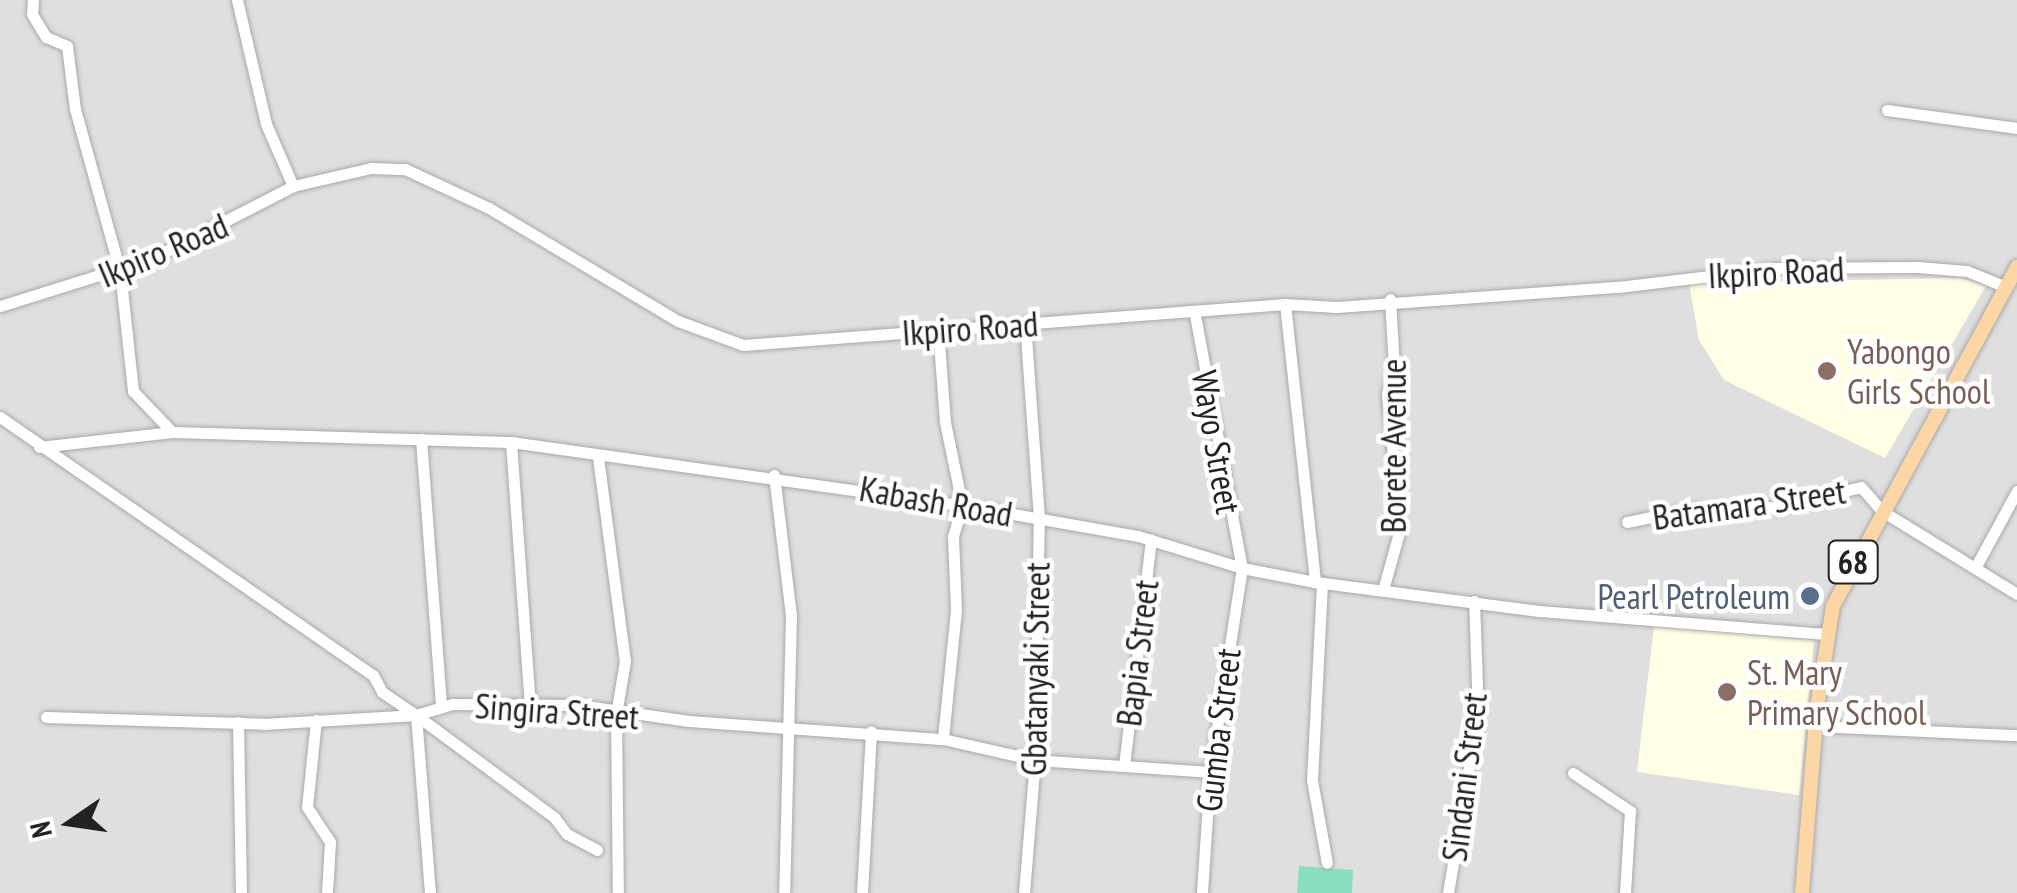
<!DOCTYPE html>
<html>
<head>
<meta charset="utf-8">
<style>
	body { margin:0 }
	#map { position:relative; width:2017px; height:893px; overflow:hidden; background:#f2efe9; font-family:"PT Sans Narrow",sans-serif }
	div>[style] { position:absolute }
	.residential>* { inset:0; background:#e0dfdf }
	.education>* { inset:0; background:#ffffe5 }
	.pitch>* { inset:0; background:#88e0be }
	.roads { filter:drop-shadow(0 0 2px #a9a9a9) drop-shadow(0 0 2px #a9a9a9) }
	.minor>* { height:11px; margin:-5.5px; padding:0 5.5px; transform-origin:5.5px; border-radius:5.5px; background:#fff }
	.major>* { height:14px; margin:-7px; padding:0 7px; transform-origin:7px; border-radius:7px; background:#fcd6a4 }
	.dots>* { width:28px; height:28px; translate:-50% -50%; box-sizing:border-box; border:5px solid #fff; border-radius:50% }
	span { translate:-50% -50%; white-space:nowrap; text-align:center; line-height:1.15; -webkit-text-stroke:9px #fff; paint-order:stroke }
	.shield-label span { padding:2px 8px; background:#fff; border:2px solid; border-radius:8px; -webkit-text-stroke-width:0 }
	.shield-label { font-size:32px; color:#222; font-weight:700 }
	.street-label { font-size:35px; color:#222 }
	.education-label { font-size:35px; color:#785e54 }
	.left { translate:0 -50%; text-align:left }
	.service-label { font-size:35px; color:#4e5e75 }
	.right { translate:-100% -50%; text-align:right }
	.north { position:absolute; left:20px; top:773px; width:100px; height:100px; -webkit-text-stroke:8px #fff; paint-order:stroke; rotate:257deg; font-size:28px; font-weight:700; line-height:40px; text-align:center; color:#222 }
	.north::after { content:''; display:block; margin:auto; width:35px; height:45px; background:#222; clip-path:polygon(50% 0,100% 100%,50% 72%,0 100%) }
</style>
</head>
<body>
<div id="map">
	<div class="residential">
		<div style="clip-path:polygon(0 0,2017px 0,2017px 893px,0 893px)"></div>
	</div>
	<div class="education">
		<div style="clip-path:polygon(1960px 278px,1986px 286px,1885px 458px,1724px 380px,1699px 340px,1689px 283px)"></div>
		<div style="clip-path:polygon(1654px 626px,1814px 640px,1799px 795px,1637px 772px)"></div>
	</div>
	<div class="pitch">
		<div style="clip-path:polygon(1299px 866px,1353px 870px,1352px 893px,1297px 893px)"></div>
	</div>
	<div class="roads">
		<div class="minor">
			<div style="left:33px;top:0;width:14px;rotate:94deg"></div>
			<div style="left:32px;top:14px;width:27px;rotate:59deg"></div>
			<div style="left:46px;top:37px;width:23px;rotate:23deg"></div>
			<div style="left:67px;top:46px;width:64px;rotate:82.8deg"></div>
			<div style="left:75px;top:109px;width:168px;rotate:74.5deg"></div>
			<div style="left:120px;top:271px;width:121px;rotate:83.8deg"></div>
			<div style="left:133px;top:391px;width:57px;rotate:46.4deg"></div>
			<div style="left:237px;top:0;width:127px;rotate:76.8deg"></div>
			<div style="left:266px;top:124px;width:68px;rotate:66.5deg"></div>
			<div style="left:1887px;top:110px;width:131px;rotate:7.9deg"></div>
			<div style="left:1285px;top:304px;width:280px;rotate:83.8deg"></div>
			<div style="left:0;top:306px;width:160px;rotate:-17.4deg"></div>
			<div style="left:153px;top:258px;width:157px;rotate:-27.2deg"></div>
			<div style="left:293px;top:186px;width:80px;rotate:-13deg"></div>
			<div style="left:371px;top:168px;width:34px;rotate:2deg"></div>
			<div style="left:405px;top:169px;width:93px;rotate:24.9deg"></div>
			<div style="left:489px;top:208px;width:220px;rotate:30.9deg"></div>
			<div style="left:678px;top:321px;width:69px;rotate:20.3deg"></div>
			<div style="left:743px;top:345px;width:544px;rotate:-4.33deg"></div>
			<div style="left:1285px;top:304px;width:52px;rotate:3.3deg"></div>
			<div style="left:1337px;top:307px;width:282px;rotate:-4.1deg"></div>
			<div style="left:1618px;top:287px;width:160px;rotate:-6.8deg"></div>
			<div style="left:1777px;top:268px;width:140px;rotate:-0.4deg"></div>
			<div style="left:1917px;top:267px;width:50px;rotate:4.6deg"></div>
			<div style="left:1967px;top:271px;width:42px;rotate:22.3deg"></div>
			<div style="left:1195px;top:315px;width:257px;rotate:79.5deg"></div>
			<div style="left:1242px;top:568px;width:206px;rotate:98.9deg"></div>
			<div style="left:1210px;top:772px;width:121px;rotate:93.8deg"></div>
			<div style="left:938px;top:329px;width:93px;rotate:85.7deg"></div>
			<div style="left:945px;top:422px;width:85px;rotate:78.4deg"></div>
			<div style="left:962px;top:505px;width:33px;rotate:106deg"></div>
			<div style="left:953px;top:537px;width:73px;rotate:87.6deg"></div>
			<div style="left:956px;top:610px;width:130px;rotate:95.8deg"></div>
			<div style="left:0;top:417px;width:454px;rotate:34.7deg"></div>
			<div style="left:373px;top:675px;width:19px;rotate:62deg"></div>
			<div style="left:382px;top:692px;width:41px;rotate:34.1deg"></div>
			<div style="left:416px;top:715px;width:38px;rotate:-17deg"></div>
			<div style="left:452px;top:704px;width:127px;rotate:0.5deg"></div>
			<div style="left:579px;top:705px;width:111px;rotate:8.3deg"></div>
			<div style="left:689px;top:721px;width:255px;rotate:4.1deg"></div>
			<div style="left:943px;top:739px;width:94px;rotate:12.9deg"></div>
			<div style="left:1035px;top:760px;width:175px;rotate:3.9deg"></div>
			<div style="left:421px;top:439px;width:269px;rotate:85.7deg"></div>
			<div style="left:511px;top:442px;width:267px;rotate:85.9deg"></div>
			<div style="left:39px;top:447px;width:134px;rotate:-6.4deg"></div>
			<div style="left:172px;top:432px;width:339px;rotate:1.7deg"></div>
			<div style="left:511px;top:442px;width:455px;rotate:8deg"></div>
			<div style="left:962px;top:505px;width:179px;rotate:10deg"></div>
			<div style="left:1138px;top:536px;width:109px;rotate:17.1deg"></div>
			<div style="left:1242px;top:568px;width:74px;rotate:10.9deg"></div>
			<div style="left:1315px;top:582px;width:226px;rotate:7.4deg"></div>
			<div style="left:1539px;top:611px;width:288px;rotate:4.6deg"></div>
			<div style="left:598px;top:457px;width:206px;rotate:82.5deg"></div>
			<div style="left:625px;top:661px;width:54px;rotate:99.6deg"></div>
			<div style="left:616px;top:714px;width:179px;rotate:89.4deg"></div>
			<div style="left:774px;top:475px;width:141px;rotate:83.1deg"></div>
			<div style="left:791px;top:615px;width:278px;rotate:91.4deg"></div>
			<div style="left:1627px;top:522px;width:64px;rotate:-11.7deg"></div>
			<div style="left:1690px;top:509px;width:85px;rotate:-1.3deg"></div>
			<div style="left:1775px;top:507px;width:88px;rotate:-13.1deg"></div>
			<div style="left:1861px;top:487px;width:32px;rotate:49deg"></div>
			<div style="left:1882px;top:511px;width:158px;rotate:31.6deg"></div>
			<div style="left:1975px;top:568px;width:88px;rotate:-61.4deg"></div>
			<div style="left:1322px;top:583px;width:197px;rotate:92.9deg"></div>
			<div style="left:1312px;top:780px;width:84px;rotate:79.8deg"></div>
			<div style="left:1383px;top:590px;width:63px;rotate:-74.4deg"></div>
			<div style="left:1400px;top:529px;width:136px;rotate:-95.5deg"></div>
			<div style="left:1387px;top:394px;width:28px;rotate:-75deg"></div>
			<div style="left:1394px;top:367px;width:68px;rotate:-93.4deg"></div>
			<div style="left:416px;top:715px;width:172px;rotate:36.5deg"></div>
			<div style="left:554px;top:817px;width:21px;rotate:53deg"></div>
			<div style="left:567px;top:834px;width:34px;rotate:28deg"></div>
			<div style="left:416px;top:715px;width:179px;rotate:85.5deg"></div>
			<div style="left:46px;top:717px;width:218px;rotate:1.8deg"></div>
			<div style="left:264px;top:724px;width:152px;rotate:-3.4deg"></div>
			<div style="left:316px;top:720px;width:87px;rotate:95.9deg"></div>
			<div style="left:307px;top:807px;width:42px;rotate:56.7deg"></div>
			<div style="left:330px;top:842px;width:51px;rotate:93.4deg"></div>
			<div style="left:238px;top:722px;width:171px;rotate:89deg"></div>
			<div style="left:1815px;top:726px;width:202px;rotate:2.6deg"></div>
			<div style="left:1124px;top:766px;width:228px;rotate:-83.2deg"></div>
			<div style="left:1573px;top:773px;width:69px;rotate:33.7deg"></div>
			<div style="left:1630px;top:811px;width:82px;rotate:93.5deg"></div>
			<div style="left:862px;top:893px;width:162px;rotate:-86.8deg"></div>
			<div style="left:1024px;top:893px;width:133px;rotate:-85.3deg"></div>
			<div style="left:1035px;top:760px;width:242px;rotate:-89.1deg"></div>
			<div style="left:1039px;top:518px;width:194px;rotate:-94.1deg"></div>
			<div style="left:1448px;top:893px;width:181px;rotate:-80.5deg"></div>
			<div style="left:1478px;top:714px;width:113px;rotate:-92deg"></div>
		</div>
		<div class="major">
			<div style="left:1802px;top:893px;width:187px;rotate:-85.4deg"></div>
			<div style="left:1817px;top:707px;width:102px;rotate:-81deg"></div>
			<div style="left:1833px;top:606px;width:386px;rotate:-61.5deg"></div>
		</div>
	</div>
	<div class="dots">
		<div style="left:1827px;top:371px;background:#8d6e63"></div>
		<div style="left:1810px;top:596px;background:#5c6f8a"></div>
		<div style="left:1727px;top:692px;background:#8d6e63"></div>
	</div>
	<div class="shield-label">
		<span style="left:1853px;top:562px">68</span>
	</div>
	<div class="street-label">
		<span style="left:163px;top:250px;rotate:-23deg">Ikpiro Road</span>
		<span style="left:1776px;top:272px;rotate:-3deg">Ikpiro Road</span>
		<span style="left:970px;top:328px;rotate:-4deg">Ikpiro Road</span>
		<span style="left:1217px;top:442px;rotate:80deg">Wayo Street</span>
		<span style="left:1393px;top:446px;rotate:-90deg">Borete Avenue</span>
		<span style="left:936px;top:501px;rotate:10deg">Kabash Road</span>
		<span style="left:1749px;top:504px;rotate:-8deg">Batamara Street</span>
		<span style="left:1137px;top:653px;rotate:-83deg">Bapia Street</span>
		<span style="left:1035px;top:669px;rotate:-89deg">Gbatanyaki Street</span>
		<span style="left:557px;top:711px;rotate:4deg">Singira Street</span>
		<span style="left:1218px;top:730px;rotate:-83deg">Gumba Street</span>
		<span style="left:1464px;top:777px;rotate:-83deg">Sindani Street</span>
	</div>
	<div class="education-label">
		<span class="left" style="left:1847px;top:371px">Yabongo<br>Girls School</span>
		<span class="left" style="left:1747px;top:692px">St. Mary<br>Primary School</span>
	</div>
	<div class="service-label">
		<span class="right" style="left:1790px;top:596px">Pearl Petroleum</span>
	</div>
	<div class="north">N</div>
</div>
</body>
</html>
